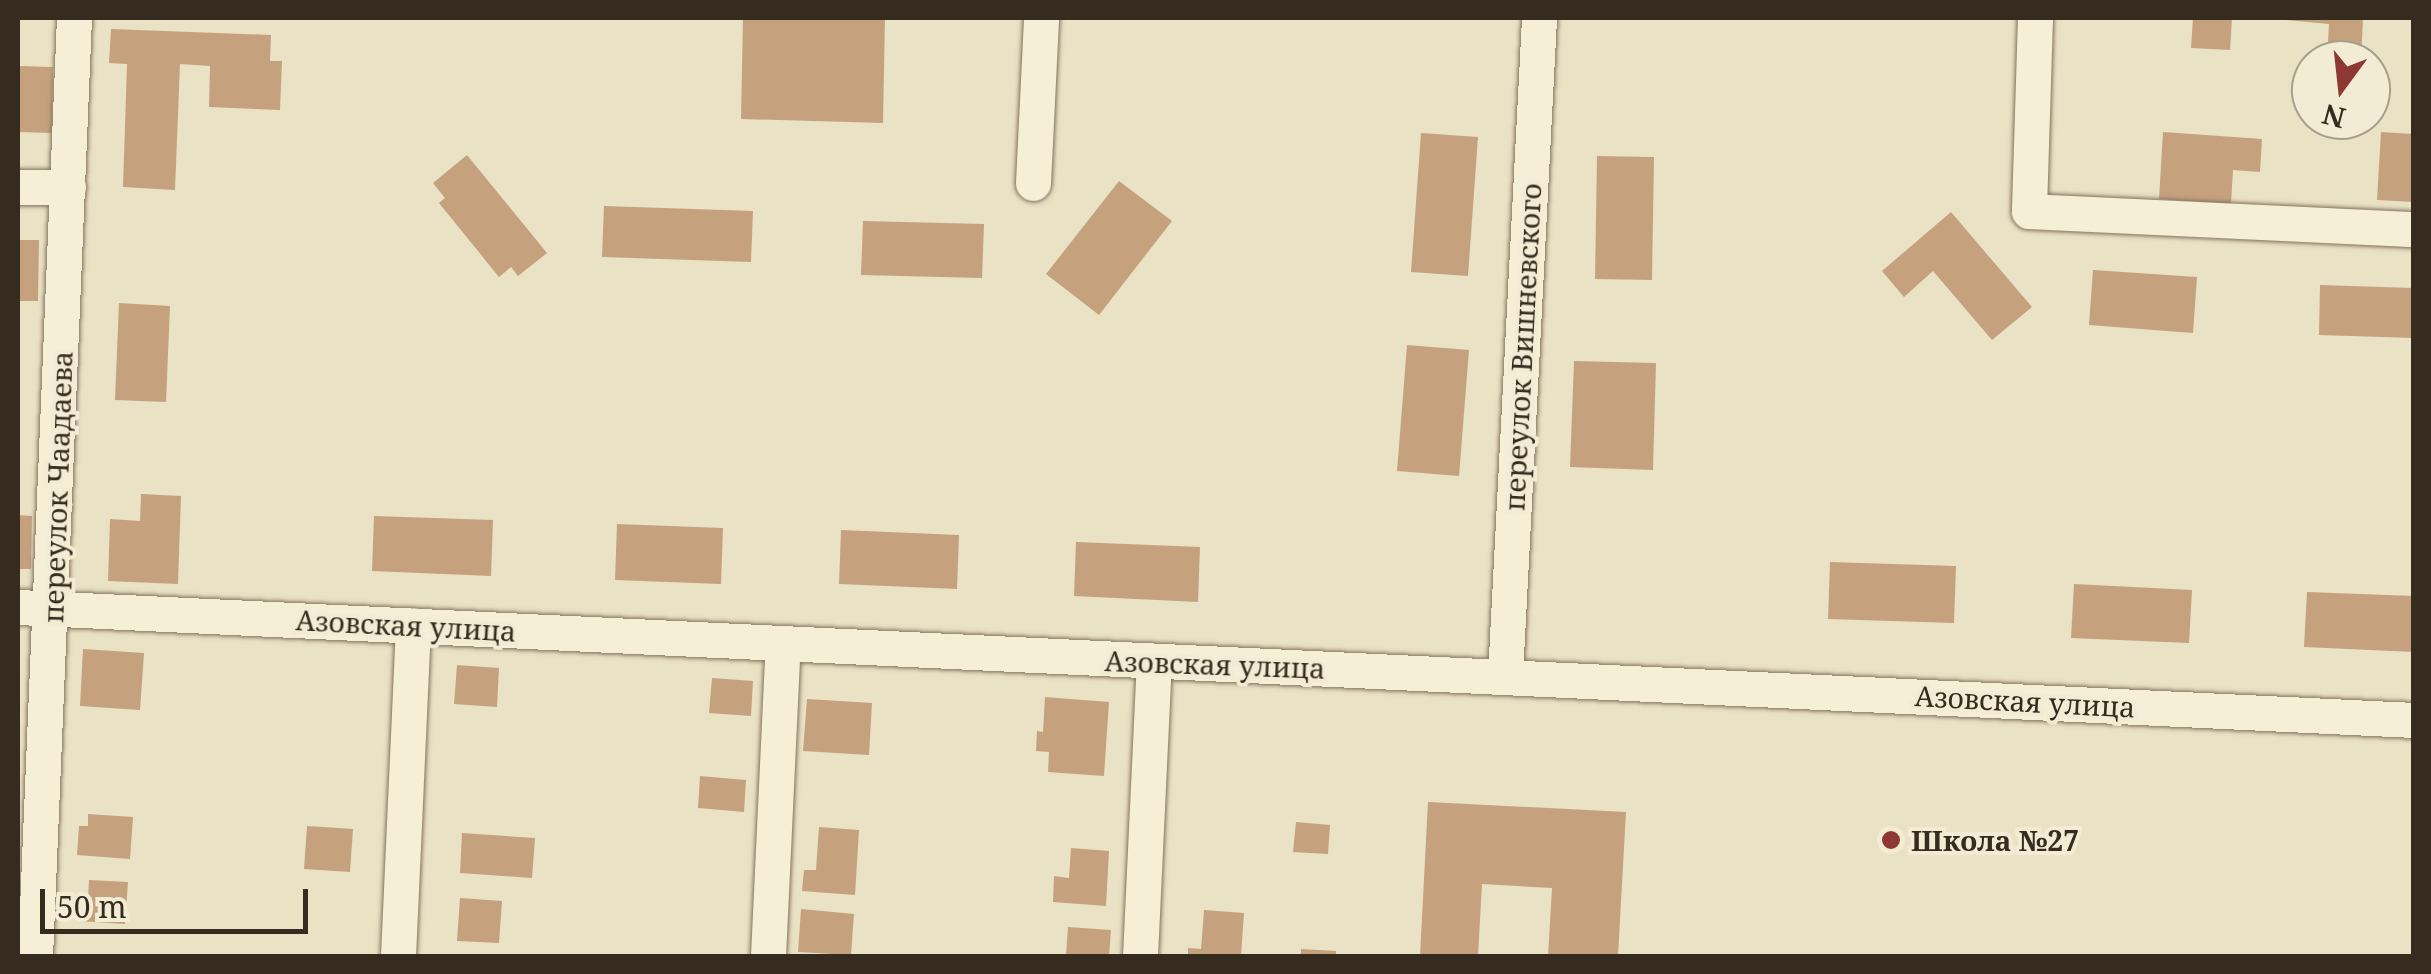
<!DOCTYPE html>
<html>
<head>
<meta charset="utf-8">
<style>
	body { margin:0 }
	#map { position:relative; width:2431px; height:974px; overflow:hidden; background:#eae2c5; font-family:"Noto Serif",serif }
	div>[style] { position:absolute }
	.building>* { inset:0; background:#c5a17e }
	.roads { filter:drop-shadow(0 0 2px #83745d) drop-shadow(0 0 2px #83745d) }
	.minor>* { height:35px; margin:-17.5px; padding:0 17.5px; transform-origin:17.5px; border-radius:17.5px; background:#f6efd7 }
	.dots>* { width:28px; height:28px; translate:-50% -50%; box-sizing:border-box; border:5px solid #f2ecd4; border-radius:50% }
	span { translate:-50% -50%; white-space:nowrap; text-align:center; line-height:1.15; -webkit-text-stroke:8px #f2ecd4; paint-order:stroke }
	.street-label { font-size:28px; color:#352b1f }
	.poi-label { font-size:28px; color:#352b1f; font-weight:700 }
	.left { translate:0 -50%; text-align:left }
	.frame { position:absolute; inset:0; border:20px solid #352b1f; pointer-events:none }
	.north { position:absolute; left:2291px; top:40px; width:100px; height:100px; box-sizing:border-box; background:#f2ecd4; border:2px solid #a69f8c; border-radius:50%; rotate:195deg; font-size:28px; font-weight:700; line-height:40px; text-align:center; color:#352b1f }
	.north::after { content:''; display:block; margin:auto; width:35px; height:45px; background:#8d3832; clip-path:polygon(50% 0,100% 100%,50% 72%,0 100%) }
	.scale { position:absolute; left:40px; top:889px; width:268px; height:45px; box-sizing:border-box; border:5px solid #352b1f; border-top:0; padding-left:12px; font-size:30px; line-height:35px; white-space:nowrap; color:#352b1f; -webkit-text-stroke:8px #f2ecd4; paint-order:stroke }
</style>
</head>
<body>
<div id="map">
	<div class="building">
		<div style="clip-path:polygon(743px 18px,885px 18px,883px 123px,741px 119px)"></div>
		<div style="clip-path:polygon(2193px 18px,2232px 18px,2230px 50px,2191px 48px)"></div>
		<div style="clip-path:polygon(2263px 18px,2363px 18px,2361px 60px,2327px 60px,2329px 24px)"></div>
		<div style="clip-path:polygon(111px 29px,271px 35px,270px 61px,282px 61px,280px 110px,209px 107px,210px 66px,180px 64px,175px 190px,123px 187px,127px 64px,109px 63px)"></div>
		<div style="clip-path:polygon(18px 66px,53px 67px,52px 133px,18px 132px)"></div>
		<div style="clip-path:polygon(2163px 132px,2262px 139px,2260px 172px,2233px 170px,2231px 204px,2159px 199px)"></div>
		<div style="clip-path:polygon(2381px 132px,2414px 134px,2414px 202px,2377px 200px)"></div>
		<div style="clip-path:polygon(1421px 133px,1478px 137px,1468px 276px,1411px 272px)"></div>
		<div style="clip-path:polygon(467px 155px,547px 253px,518px 276px,511px 267px,499px 277px,439px 203px,445px 198px,433px 183px)"></div>
		<div style="clip-path:polygon(1597px 156px,1654px 157px,1652px 280px,1595px 279px)"></div>
		<div style="clip-path:polygon(1119px 181px,1172px 221px,1099px 315px,1046px 274px)"></div>
		<div style="clip-path:polygon(604px 206px,753px 211px,751px 262px,602px 257px)"></div>
		<div style="clip-path:polygon(1951px 212px,2032px 307px,1992px 340px,1933px 271px,1904px 297px,1882px 271px)"></div>
		<div style="clip-path:polygon(863px 221px,984px 224px,982px 278px,861px 275px)"></div>
		<div style="clip-path:polygon(18px 240px,39px 240px,38px 301px,18px 301px)"></div>
		<div style="clip-path:polygon(2093px 270px,2197px 277px,2193px 333px,2089px 325px)"></div>
		<div style="clip-path:polygon(2320px 285px,2414px 288px,2414px 338px,2319px 335px)"></div>
		<div style="clip-path:polygon(119px 303px,170px 306px,166px 402px,115px 400px)"></div>
		<div style="clip-path:polygon(1407px 345px,1469px 350px,1459px 476px,1397px 471px)"></div>
		<div style="clip-path:polygon(1574px 361px,1656px 363px,1653px 470px,1570px 467px)"></div>
		<div style="clip-path:polygon(141px 494px,181px 496px,178px 584px,108px 581px,110px 519px,140px 521px)"></div>
		<div style="clip-path:polygon(18px 515px,32px 516px,31px 569px,18px 569px)"></div>
		<div style="clip-path:polygon(374px 516px,493px 520px,491px 576px,372px 571px)"></div>
		<div style="clip-path:polygon(617px 524px,723px 528px,721px 584px,615px 580px)"></div>
		<div style="clip-path:polygon(841px 530px,959px 535px,957px 589px,839px 584px)"></div>
		<div style="clip-path:polygon(1076px 542px,1200px 547px,1198px 602px,1074px 596px)"></div>
		<div style="clip-path:polygon(1830px 562px,1956px 566px,1954px 623px,1828px 619px)"></div>
		<div style="clip-path:polygon(2074px 584px,2192px 590px,2189px 643px,2071px 638px)"></div>
		<div style="clip-path:polygon(2307px 592px,2414px 596px,2414px 652px,2304px 647px)"></div>
		<div style="clip-path:polygon(83px 649px,144px 653px,140px 710px,80px 706px)"></div>
		<div style="clip-path:polygon(457px 665px,499px 668px,497px 707px,454px 704px)"></div>
		<div style="clip-path:polygon(712px 678px,753px 681px,751px 716px,709px 713px)"></div>
		<div style="clip-path:polygon(1045px 697px,1109px 702px,1104px 776px,1048px 772px,1049px 752px,1036px 751px,1037px 731px,1043px 732px)"></div>
		<div style="clip-path:polygon(807px 699px,872px 703px,869px 755px,803px 751px)"></div>
		<div style="clip-path:polygon(700px 776px,746px 780px,744px 812px,698px 808px)"></div>
		<div style="clip-path:polygon(1428px 802px,1626px 812px,1618px 956px,1548px 956px,1552px 888px,1482px 884px,1478px 956px,1420px 956px)"></div>
		<div style="clip-path:polygon(88px 814px,133px 817px,130px 859px,77px 855px,79px 826px,88px 826px)"></div>
		<div style="clip-path:polygon(1296px 822px,1330px 825px,1328px 854px,1293px 852px)"></div>
		<div style="clip-path:polygon(307px 826px,353px 829px,350px 872px,304px 869px)"></div>
		<div style="clip-path:polygon(819px 827px,859px 830px,855px 895px,802px 891px,804px 870px,816px 870px)"></div>
		<div style="clip-path:polygon(462px 833px,535px 838px,532px 878px,460px 873px)"></div>
		<div style="clip-path:polygon(1071px 848px,1109px 851px,1106px 906px,1053px 902px,1054px 876px,1069px 878px)"></div>
		<div style="clip-path:polygon(89px 880px,128px 882px,125px 924px,79px 921px,80px 900px,88px 900px)"></div>
		<div style="clip-path:polygon(460px 898px,502px 901px,499px 943px,457px 941px)"></div>
		<div style="clip-path:polygon(801px 909px,854px 914px,851px 955px,798px 952px)"></div>
		<div style="clip-path:polygon(1204px 910px,1244px 913px,1241px 956px,1188px 956px,1188px 948px,1201px 949px)"></div>
		<div style="clip-path:polygon(1068px 927px,1111px 930px,1109px 956px,1066px 956px)"></div>
		<div style="clip-path:polygon(1301px 949px,1336px 951px,1336px 956px,1301px 956px)"></div>
	</div>
	<div class="roads">
		<div class="minor">
			<div style="left:2035px;top:18px;width:193px;rotate:91.8deg"></div>
			<div style="left:2029px;top:211px;width:385px;rotate:2.7deg"></div>
			<div style="left:1033px;top:183px;width:165px;rotate:-87.2deg"></div>
			<div style="left:18px;top:187px;width:50px"></div>
			<div style="left:18px;top:607px;width:2399px;rotate:2.7deg"></div>
			<div style="left:1505px;top:676px;width:659px;rotate:-87.04deg"></div>
			<div style="left:35px;top:956px;width:939px;rotate:-87.62deg"></div>
			<div style="left:398px;top:956px;width:331px;rotate:-87.4deg"></div>
			<div style="left:768px;top:956px;width:313px;rotate:-87.3deg"></div>
			<div style="left:1140px;top:956px;width:293px;rotate:-87.3deg"></div>
		</div>
	</div>
	<div class="dots">
		<div style="left:1891px;top:840px;background:#8d3832"></div>
	</div>
	<div class="street-label">
		<span style="left:1522px;top:347px;rotate:-87deg">переулок Вишневского</span>
		<span style="left:57px;top:487px;rotate:-88deg">переулок Чаадаева</span>
		<span style="left:406px;top:625px;rotate:3deg">Азовская улица</span>
		<span style="left:1215px;top:664px;rotate:2deg">Азовская улица</span>
		<span style="left:2025px;top:701px;rotate:3deg">Азовская улица</span>
	</div>
	<div class="poi-label">
		<span class="left" style="left:1911px;top:840px">Школа №27</span>
	</div>
	<div class="frame"></div>
	<div class="north">N</div>
	<div class="scale">50 m</div>
</div>
</body>
</html>
